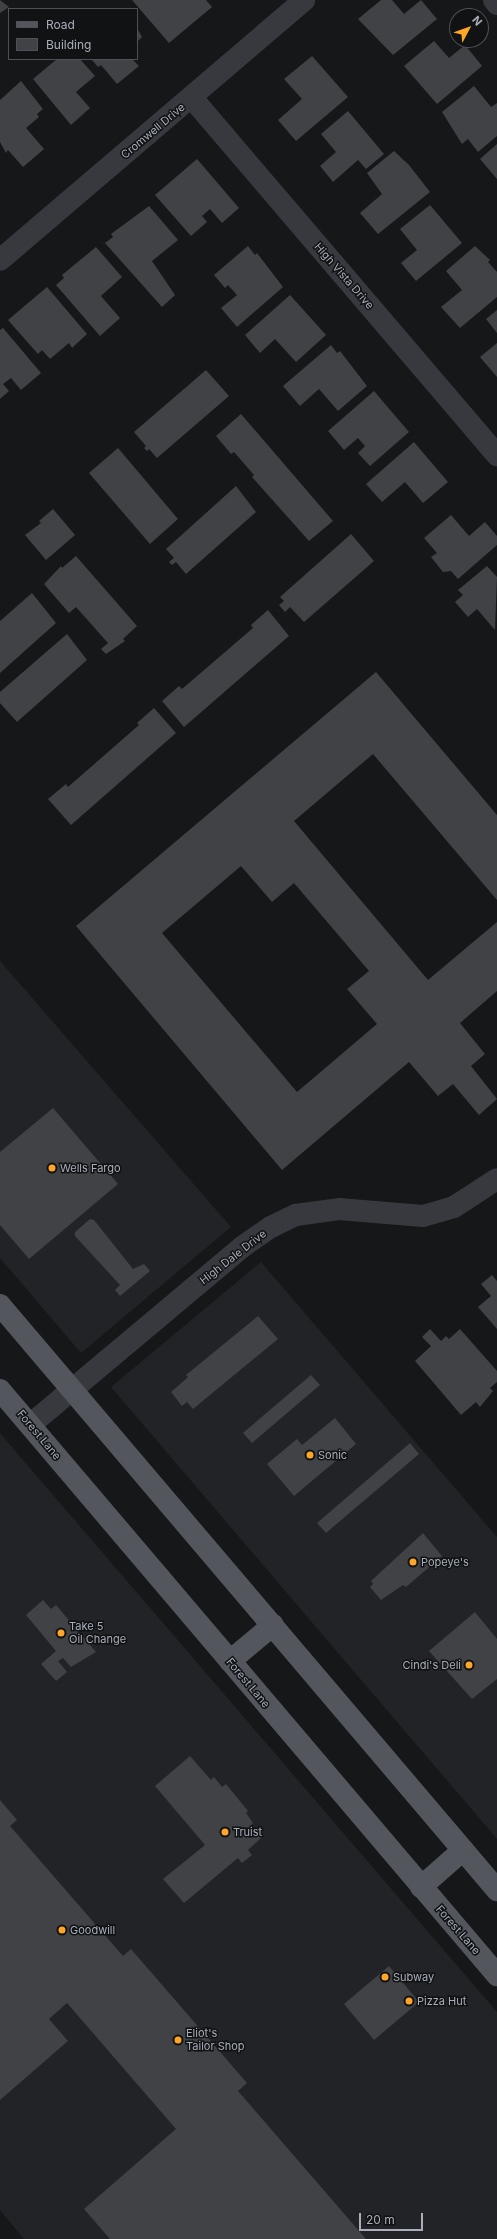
<!DOCTYPE html>
<html>
<head>
<meta charset="utf-8">
<style>
	body { margin:0 }
	#map { position:relative; width:497px; height:2239px; overflow:hidden; background:#161719; font-family:Inter,sans-serif }
	div>[style] { position:absolute }
	.built>* { inset:0; background:#222326 }
	.building>* { inset:0; background:#404246 }
	.minor>* { height:22px; margin:-11px; padding:0 11px; transform-origin:11px; border-radius:11px; background:#37393e }
	.major>* { height:22px; margin:-11px; padding:0 11px; transform-origin:11px; border-radius:11px; background:#53565d }
	.dots>* { width:11px; height:11px; translate:-50% -50%; box-sizing:border-box; border:2px solid #111214; border-radius:50% }
	span { translate:-50% -50%; white-space:nowrap; text-align:center; line-height:1.15; -webkit-text-stroke:3px #111214; paint-order:stroke }
	.street-label { font-size:11px; color:#a8aeba }
	.poi-label { font-size:11px; color:#a8aeba }
	.left { translate:0 -50%; text-align:left }
	.right { translate:-100% -50%; text-align:right }
	.legend { position:absolute; left:8px; top:8px; width:130px; height:52px; box-sizing:border-box; background:#111214; border:1px solid #4d5056; margin:0; padding:5px 7px; list-style:none; font-size:12px; color:#a8aeba }
	.legend li { display:flex; align-items:center; gap:8px; height:20px }
	.legend b { width:20px; border:1px solid #4d5056 }
	.north { position:absolute; left:449px; top:8px; width:40px; height:40px; box-sizing:border-box; background:#111214; border:1px solid #4d5056; border-radius:50%; rotate:49deg; font-size:11px; font-weight:700; line-height:16px; text-align:center; color:#a8aeba }
	.north::after { content:''; display:block; margin:auto; width:14px; height:18px; background:#ffa628; clip-path:polygon(50% 0,100% 100%,50% 72%,0 100%) }
	.scale { position:absolute; left:359px; top:2213px; width:64px; height:18px; box-sizing:border-box; border:2px solid #a8aeba; border-top:0; padding-left:5px; font-size:12px; line-height:14px; white-space:nowrap; color:#a8aeba; -webkit-text-stroke:3px #111214; paint-order:stroke }
</style>
</head>
<body>
<div id="map">
	<div class="built">
		<div style="clip-path:polygon(0 961px,231px 1227px,81px 1353px,0 1258px)"></div>
		<div style="clip-path:polygon(261px 1262px,497px 1537px,497px 1839px,111px 1387px)"></div>
		<div style="clip-path:polygon(0 1433px,497px 2012px,497px 2239px,24px 2239px,0 2210px)"></div>
	</div>
	<div class="building">
		<div style="clip-path:polygon(0 0,9px 7px,0 13px)"></div>
		<div style="clip-path:polygon(132px 0,206px 0,212px 7px,169px 43px)"></div>
		<div style="clip-path:polygon(381px 0,392px 0,404px 14px,421px 0,437px 19px,393px 55px,358px 19px)"></div>
		<div style="clip-path:polygon(137px 28px,142px 37px,137px 42px)"></div>
		<div style="clip-path:polygon(434px 41px,449px 58px,465px 45px,482px 66px,437px 104px,404px 66px)"></div>
		<div style="clip-path:polygon(312px 56px,348px 97px,296px 141px,278px 120px,302px 99px,284px 79px)"></div>
		<div style="clip-path:polygon(57px 59px,80px 59px,95px 76px,76px 92px,90px 108px,71px 125px,33px 79px)"></div>
		<div style="clip-path:polygon(91px 59px,132px 59px,139px 66px,117px 84px,101px 65px,98px 67px)"></div>
		<div style="clip-path:polygon(21px 81px,43px 109px,37px 114px,39px 117px,26px 128px,44px 149px,23px 167px,8px 150px,6px 153px,0 142px,0 100px)"></div>
		<div style="clip-path:polygon(474px 86px,491px 107px,497px 103px,497px 136px,478px 152px,468px 139px,462px 144px,442px 112px)"></div>
		<div style="clip-path:polygon(348px 111px,384px 154px,366px 169px,358px 160px,333px 182px,320px 166px,336px 152px,321px 134px)"></div>
		<div style="clip-path:polygon(497px 144px,497px 179px,480px 159px)"></div>
		<div style="clip-path:polygon(394px 151px,409px 165px,430px 192px,378px 234px,360px 213px,382px 194px,367px 173px)"></div>
		<div style="clip-path:polygon(197px 159px,239px 208px,222px 223px,210px 209px,202px 216px,207px 222px,191px 236px,155px 195px)"></div>
		<div style="clip-path:polygon(430px 205px,462px 243px,416px 281px,401px 263px,417px 250px,400px 229px)"></div>
		<div style="clip-path:polygon(149px 206px,178px 240px,152px 261px,175px 295px,162px 307px,105px 243px,113px 237px,111px 234px)"></div>
		<div style="clip-path:polygon(248px 246px,255px 255px,257px 253px,283px 287px,237px 327px,221px 308px,237px 295px,228px 285px,225px 288px,214px 275px)"></div>
		<div style="clip-path:polygon(475px 246px,490px 260px,488px 262px,497px 272px,497px 297px,460px 328px,441px 307px,462px 290px,446px 271px)"></div>
		<div style="clip-path:polygon(96px 247px,122px 277px,101px 296px,120px 318px,100px 336px,56px 285px,64px 278px,62px 275px)"></div>
		<div style="clip-path:polygon(47px 287px,87px 334px,72px 348px,69px 343px,50px 359px,42px 350px,38px 354px,8px 320px)"></div>
		<div style="clip-path:polygon(290px 295px,326px 335px,296px 362px,275px 339px,260px 353px,245px 335px)"></div>
		<div style="clip-path:polygon(497px 310px,497px 333px,486px 319px)"></div>
		<div style="clip-path:polygon(3px 328px,41px 373px,21px 390px,11px 378px,3px 384px,9px 391px,0 399px,0 330px)"></div>
		<div style="clip-path:polygon(497px 343px,497px 377px,480px 357px)"></div>
		<div style="clip-path:polygon(331px 345px,337px 353px,340px 351px,367px 386px,338px 411px,319px 389px,300px 406px,283px 386px)"></div>
		<div style="clip-path:polygon(206px 370px,229px 396px,157px 458px,149px 449px,147px 451px,144px 448px,146px 446px,134px 432px)"></div>
		<div style="clip-path:polygon(374px 391px,409px 432px,370px 466px,358px 453px,365px 446px,358px 438px,344px 450px,328px 431px)"></div>
		<div style="clip-path:polygon(241px 414px,333px 521px,309px 541px,252px 477px,254px 475px,234px 452px,231px 454px,216px 436px)"></div>
		<div style="clip-path:polygon(414px 442px,448px 482px,423px 503px,405px 482px,382px 502px,366px 484px)"></div>
		<div style="clip-path:polygon(118px 448px,178px 519px,150px 544px,89px 473px)"></div>
		<div style="clip-path:polygon(236px 486px,256px 512px,186px 574px,176px 562px,172px 565px,169px 562px,174px 558px,166px 549px)"></div>
		<div style="clip-path:polygon(53px 509px,75px 535px,46px 560px,25px 535px,41px 523px,39px 521px)"></div>
		<div style="clip-path:polygon(451px 515px,469px 536px,485px 522px,497px 536px,497px 545px,458px 579px,451px 571px,443px 572px,431px 557px,437px 553px,424px 538px)"></div>
		<div style="clip-path:polygon(351px 534px,374px 561px,304px 622px,290px 607px,285px 612px,279px 605px,284px 601px,280px 597px)"></div>
		<div style="clip-path:polygon(76px 556px,137px 626px,123px 639px,125px 641px,106px 654px,101px 649px,108px 643px,76px 607px,69px 613px,44px 584px,61px 566px,62px 568px)"></div>
		<div style="clip-path:polygon(487px 566px,497px 577px,495px 630px,477px 609px,468px 617px,455px 602px,463px 595px,458px 590px)"></div>
		<div style="clip-path:polygon(32px 593px,56px 623px,0 673px,0 621px)"></div>
		<div style="clip-path:polygon(268px 610px,289px 636px,184px 727px,162px 701px,179px 686px,182px 689px,253px 628px,251px 625px)"></div>
		<div style="clip-path:polygon(67px 634px,87px 660px,17px 722px,0 703px,0 692px)"></div>
		<div style="clip-path:polygon(evenodd,376px 672px,497px 815px,497px 900px,373px 754px,294px 821px,428px 980px,497px 922px,497px 991px,460px 1023px,485px 1054px,471px 1066px,497px 1099px,479px 1115px,453px 1084px,438px 1096px,409px 1062px,282px 1170px,76px 926px,376px 672px,241px 866px,272px 902px,294px 883px,369px 971px,347px 989px,377px 1024px,297px 1092px,162px 933px,241px 866px)"></div>
		<div style="clip-path:polygon(154px 708px,176px 733px,71px 825px,48px 799px,66px 784px,68px 787px,139px 725px,137px 723px)"></div>
		<div style="clip-path:polygon(53px 1108px,118px 1184px,29px 1259px,0 1225px,0 1152px)"></div>
		<div style="clip-path:polygon(90px 1219px,94px 1220px,133px 1269px,144px 1264px,150px 1271px,120px 1296px,115px 1290px,120px 1285px,75px 1236px,75px 1232px)"></div>
		<div style="clip-path:polygon(492px 1275px,497px 1281px,497px 1329px,478px 1307px,491px 1296px,481px 1284px)"></div>
		<div style="clip-path:polygon(258px 1316px,278px 1339px,193px 1409px,187px 1402px,182px 1406px,171px 1392px,188px 1377px,186px 1375px)"></div>
		<div style="clip-path:polygon(430px 1329px,441px 1341px,446px 1336px,449px 1339px,460px 1329px,497px 1371px,497px 1382px,490px 1388px,493px 1391px,480px 1407px,476px 1402px,461px 1415px,415px 1361px,431px 1346px,422px 1337px)"></div>
		<div style="clip-path:polygon(311px 1375px,320px 1385px,252px 1443px,243px 1433px)"></div>
		<div style="clip-path:polygon(335px 1418px,356px 1444px,294px 1496px,267px 1464px,297px 1439px,302px 1445px)"></div>
		<div style="clip-path:polygon(410px 1443px,419px 1454px,326px 1533px,317px 1523px)"></div>
		<div style="clip-path:polygon(423px 1533px,442px 1556px,406px 1587px,403px 1585px,381px 1600px,370px 1587px,373px 1584px,371px 1581px)"></div>
		<div style="clip-path:polygon(43px 1600px,51px 1609px,56px 1605px,96px 1652px,71px 1667px,63px 1658px,58px 1661px,67px 1672px,56px 1681px,41px 1664px,56px 1651px,26px 1615px)"></div>
		<div style="clip-path:polygon(475px 1612px,497px 1639px,497px 1679px,472px 1699px,429px 1651px)"></div>
		<div style="clip-path:polygon(190px 1756px,211px 1780px,214px 1777px,222px 1787px,226px 1784px,248px 1811px,246px 1813px,253px 1823px,250px 1826px,261px 1838px,248px 1850px,252px 1855px,242px 1863px,238px 1858px,184px 1903px,163px 1879px,205px 1845px,155px 1786px)"></div>
		<div style="clip-path:polygon(0 1800px,17px 1820px,10px 1826px,123px 1956px,131px 1949px,247px 2083px,238px 2091px,366px 2239px,110px 2239px,84px 2209px,176px 2129px,67px 2003px,49px 2019px,68px 2041px,0 2100px)"></div>
		<div style="clip-path:polygon(389px 1966px,419px 2002px,374px 2040px,344px 2004px)"></div>
	</div>
	<div class="minor">
		<div style="left:494px;top:0;width:5px;rotate:53deg"></div>
		<div style="left:192px;top:98px;width:470px;rotate:49.5deg"></div>
		<div style="left:0;top:260px;width:400px;rotate:-40.5deg"></div>
		<div style="left:30px;top:1425px;width:277px;rotate:-40deg"></div>
		<div style="left:242px;top:1247px;width:35px;rotate:-35deg"></div>
		<div style="left:271px;top:1227px;width:28px;rotate:-26deg"></div>
		<div style="left:296px;top:1215px;width:43px;rotate:-7.9deg"></div>
		<div style="left:339px;top:1209px;width:84px;rotate:4.8deg"></div>
		<div style="left:423px;top:1216px;width:32px;rotate:-16deg"></div>
		<div style="left:454px;top:1207px;width:51px;rotate:-33.1deg"></div>
	</div>
	<div class="major">
		<div style="left:0;top:1305px;width:768px;rotate:49.65deg"></div>
		<div style="left:0;top:1390px;width:768px;rotate:49.65deg"></div>
		<div style="left:230px;top:1661px;width:56px;rotate:-39.9deg"></div>
		<div style="left:421px;top:1887px;width:56px;rotate:-41.4deg"></div>
	</div>
	<div class="dots">
		<div style="left:52px;top:1168px;background:#ffa628"></div>
		<div style="left:310px;top:1455px;background:#ffa628"></div>
		<div style="left:413px;top:1562px;background:#ffa628"></div>
		<div style="left:61px;top:1633px;background:#ffa628"></div>
		<div style="left:469px;top:1665px;background:#ffa628"></div>
		<div style="left:225px;top:1832px;background:#ffa628"></div>
		<div style="left:62px;top:1930px;background:#ffa628"></div>
		<div style="left:385px;top:1977px;background:#ffa628"></div>
		<div style="left:409px;top:2001px;background:#ffa628"></div>
		<div style="left:178px;top:2040px;background:#ffa628"></div>
	</div>
	<div class="street-label">
		<span style="left:153px;top:131px;rotate:-40deg">Cromwell Drive</span>
		<span style="left:344px;top:276px;rotate:49deg">High Vista Drive</span>
		<span style="left:233px;top:1257px;rotate:-38deg">High Dale Drive</span>
		<span style="left:39px;top:1435px;rotate:50deg">Forest Lane</span>
		<span style="left:248px;top:1683px;rotate:50deg">Forest Lane</span>
		<span style="left:458px;top:1930px;rotate:49deg">Forest Lane</span>
	</div>
	<div class="poi-label">
		<span class="left" style="left:60px;top:1168px">Wells Fargo</span>
		<span class="left" style="left:318px;top:1455px">Sonic</span>
		<span class="left" style="left:421px;top:1562px">Popeye's</span>
		<span class="left" style="left:69px;top:1633px">Take 5<br>Oil Change</span>
		<span class="right" style="left:461px;top:1665px">Cindi's Deli</span>
		<span class="left" style="left:233px;top:1832px">Truist</span>
		<span class="left" style="left:70px;top:1930px">Goodwill</span>
		<span class="left" style="left:393px;top:1977px">Subway</span>
		<span class="left" style="left:417px;top:2001px">Pizza Hut</span>
		<span class="left" style="left:186px;top:2040px">Eliot's<br>Tailor Shop</span>
	</div>
	<ul class="legend">
	<li><b style="height:5px;background:#53565d"></b>Road</li>
	<li><b style="height:11px;background:#404246"></b>Building</li>
	</ul>
	<div class="north">N</div>
	<div class="scale">20 m</div>
</div>
</body>
</html>
